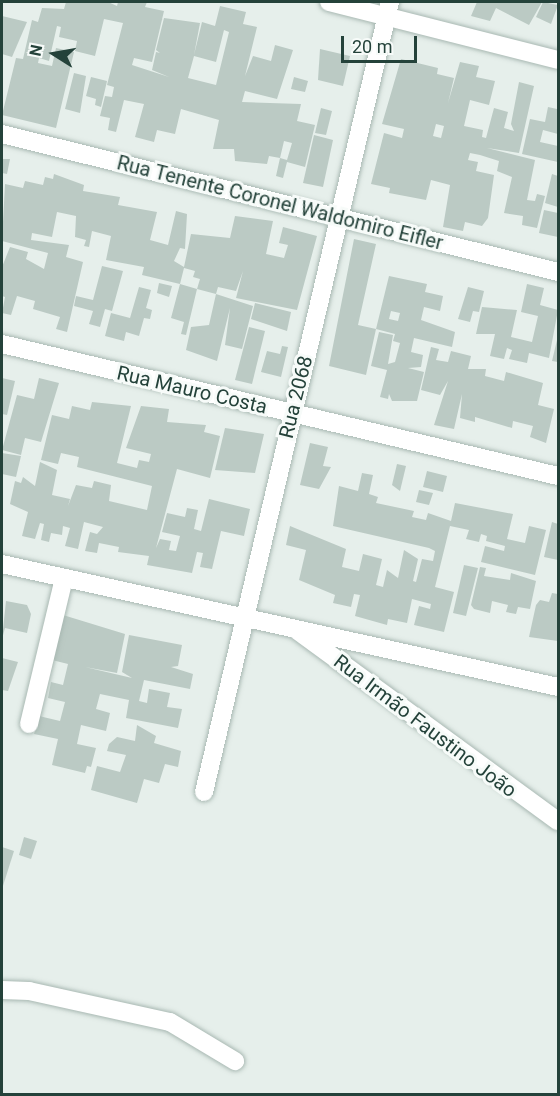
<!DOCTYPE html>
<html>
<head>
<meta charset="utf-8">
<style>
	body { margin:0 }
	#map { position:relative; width:560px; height:1096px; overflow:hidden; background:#e6efeb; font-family:Roboto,sans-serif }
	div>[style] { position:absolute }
	.building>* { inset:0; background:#bbcac4 }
	.roads { filter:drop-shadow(0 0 2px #a8b8b2) drop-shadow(0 0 2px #a8b8b2) }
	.minor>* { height:18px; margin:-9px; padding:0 9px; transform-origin:9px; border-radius:9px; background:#fff }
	span { translate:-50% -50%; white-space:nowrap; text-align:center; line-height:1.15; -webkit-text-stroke:6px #f7fbf9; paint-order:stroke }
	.street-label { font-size:20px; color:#24423a }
	.frame { position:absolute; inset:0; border:3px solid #24423a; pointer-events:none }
	.north { position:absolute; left:24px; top:24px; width:60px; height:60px; -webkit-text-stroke:4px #f7fbf9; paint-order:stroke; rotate:281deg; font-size:16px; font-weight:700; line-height:24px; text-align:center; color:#24423a }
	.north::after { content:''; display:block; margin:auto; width:21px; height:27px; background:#24423a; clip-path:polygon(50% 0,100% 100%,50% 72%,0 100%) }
	.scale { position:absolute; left:341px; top:36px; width:76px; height:27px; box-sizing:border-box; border:3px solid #24423a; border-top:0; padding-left:8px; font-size:18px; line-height:21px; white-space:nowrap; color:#24423a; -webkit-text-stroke:4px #f7fbf9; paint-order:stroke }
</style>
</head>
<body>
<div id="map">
	<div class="building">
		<div style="clip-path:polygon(evenodd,66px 2px,108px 2px,117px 6px,118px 2px,147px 2px,145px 7px,164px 11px,152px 62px,134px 58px,132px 65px,169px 77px,152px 70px,156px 52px,160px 53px,156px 50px,164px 18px,200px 23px,194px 55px,202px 22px,215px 26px,220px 6px,246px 12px,243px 24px,257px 27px,245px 76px,253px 56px,271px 61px,275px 45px,293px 50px,277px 99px,245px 91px,242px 102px,301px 104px,297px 121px,315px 125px,305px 167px,287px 162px,283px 178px,276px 176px,280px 158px,287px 160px,292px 143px,284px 141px,280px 158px,269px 156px,267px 164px,235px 161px,234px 149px,213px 149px,219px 120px,181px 109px,175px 134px,157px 130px,154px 142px,135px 137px,144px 104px,124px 100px,116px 132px,108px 130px,110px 118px,100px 116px,105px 96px,112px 97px,114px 87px,107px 85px,123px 23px,104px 19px,95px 56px,75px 51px,77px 41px,59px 37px,61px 27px,57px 26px,49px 61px,39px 58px,38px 63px,52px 66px,56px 48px,74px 52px,56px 128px,2px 115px,16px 58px,23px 59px,32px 20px,38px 22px,42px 8px,64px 9px,66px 2px,224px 30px,229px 32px,216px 85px,188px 78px,194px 56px,216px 62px,224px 30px)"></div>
		<div style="clip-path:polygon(477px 2px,542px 2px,529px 25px,496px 8px,490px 21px,471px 16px)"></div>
		<div style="clip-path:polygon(543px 2px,558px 5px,551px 24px,536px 17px)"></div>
		<div style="clip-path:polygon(2px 16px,27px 22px,12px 57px,2px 54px)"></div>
		<div style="clip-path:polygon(320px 49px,350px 56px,343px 86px,318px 80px)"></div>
		<div style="clip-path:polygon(evenodd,401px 59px,438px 68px,437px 74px,454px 78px,448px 103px,460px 62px,479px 66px,476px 77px,495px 81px,489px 105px,470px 100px,464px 126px,483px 130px,482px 137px,486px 138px,494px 108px,508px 112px,504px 128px,514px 131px,511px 124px,519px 82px,534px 86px,519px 153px,487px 148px,535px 160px,527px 200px,535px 201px,537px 194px,545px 196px,537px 228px,522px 225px,523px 216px,504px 213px,512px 177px,497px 171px,499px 161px,480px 155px,470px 153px,468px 160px,478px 162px,476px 171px,494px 175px,488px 218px,482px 226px,465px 222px,463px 231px,443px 227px,450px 185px,431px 180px,426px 200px,389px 193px,390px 188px,371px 184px,384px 133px,402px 138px,404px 129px,382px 124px,401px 59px,436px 124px,444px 126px,441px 138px,433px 136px,436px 124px)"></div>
		<div style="clip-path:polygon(74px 73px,86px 76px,80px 113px,65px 109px)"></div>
		<div style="clip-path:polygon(91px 77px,107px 81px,101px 107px,95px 105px,96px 99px,86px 96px)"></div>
		<div style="clip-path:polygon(294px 77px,308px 81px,305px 92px,291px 89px)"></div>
		<div style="clip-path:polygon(558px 105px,558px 134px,543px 130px,540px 142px,558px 146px,558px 162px,522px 154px,530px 119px,545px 122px,548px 107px,557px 109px)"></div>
		<div style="clip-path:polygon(321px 108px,332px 111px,326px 135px,315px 133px)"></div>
		<div style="clip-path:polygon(314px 135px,333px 140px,323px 187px,303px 183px)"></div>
		<div style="clip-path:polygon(2px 159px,10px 159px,7px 174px,2px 173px)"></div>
		<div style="clip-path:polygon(54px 174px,84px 185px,83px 191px,120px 197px,118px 205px,157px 212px,150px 240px,168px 245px,176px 211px,187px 214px,185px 249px,180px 248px,174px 261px,184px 267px,191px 234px,230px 238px,235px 216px,273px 221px,266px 254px,284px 258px,288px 245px,279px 243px,283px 227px,317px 236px,297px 310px,236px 298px,243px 271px,236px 291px,218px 287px,216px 294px,197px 289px,200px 279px,193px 277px,195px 271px,184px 268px,180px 284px,142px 275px,144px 267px,106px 260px,111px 236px,92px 231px,89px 247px,84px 246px,86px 240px,75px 237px,76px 216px,57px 212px,52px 237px,32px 233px,31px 240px,69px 245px,66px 257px,83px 262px,67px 332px,56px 329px,60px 317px,33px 309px,35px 301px,17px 296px,11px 315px,2px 313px,5px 297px,2px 296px,2px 267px,10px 247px,28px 252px,26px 259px,44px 269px,48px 253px,2px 241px,5px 184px,23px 188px,25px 181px,43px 185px,45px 177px,53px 179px)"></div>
		<div style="clip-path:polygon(552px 174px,558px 176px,558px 207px,545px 203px)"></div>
		<div style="clip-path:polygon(544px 210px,558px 213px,558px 237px,539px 233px)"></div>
		<div style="clip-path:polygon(354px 239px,376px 244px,358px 325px,376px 329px,366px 375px,329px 366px)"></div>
		<div style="clip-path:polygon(102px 266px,123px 271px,112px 311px,105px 309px,100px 327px,89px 324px,93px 311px,74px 306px,76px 296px,93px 300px)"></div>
		<div style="clip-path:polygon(evenodd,389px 276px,427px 284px,425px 292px,443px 296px,440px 311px,424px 307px,421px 320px,455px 332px,452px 347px,414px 338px,411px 352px,423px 355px,421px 367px,408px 368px,424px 372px,417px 401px,392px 401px,389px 394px,388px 399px,380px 397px,387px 370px,371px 366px,379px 332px,393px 335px,388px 364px,395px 362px,400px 343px,393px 341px,395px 334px,376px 329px,389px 276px,391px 311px,400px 313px,398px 321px,389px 319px,391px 311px)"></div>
		<div style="clip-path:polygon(159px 283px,172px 286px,169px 297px,157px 293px)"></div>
		<div style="clip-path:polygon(180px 284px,197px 289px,186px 335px,181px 334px,184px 322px,171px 318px)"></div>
		<div style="clip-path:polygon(527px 284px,544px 288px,540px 305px,558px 310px,549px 358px,529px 353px,527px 363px,509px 359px,512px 350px,507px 348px,504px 359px,490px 356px,495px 334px,476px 334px,482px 307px,517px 310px,511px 337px,532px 342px,538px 316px,521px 312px)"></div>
		<div style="clip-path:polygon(139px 287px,151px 290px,146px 308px,152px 310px,150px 319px,144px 318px,139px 336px,126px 332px,124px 341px,105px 336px,111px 313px,130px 318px)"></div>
		<div style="clip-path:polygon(468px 287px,484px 291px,479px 312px,473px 311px,470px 322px,458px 319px)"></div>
		<div style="clip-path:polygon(216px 294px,253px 306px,242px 349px,225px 345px,230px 308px,217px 361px,186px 350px,191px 327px,209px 325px)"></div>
		<div style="clip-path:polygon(255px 303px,291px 312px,287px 331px,251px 319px)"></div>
		<div style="clip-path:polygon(249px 327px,265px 331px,252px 384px,235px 380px)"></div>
		<div style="clip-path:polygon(558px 336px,558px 362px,552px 361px)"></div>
		<div style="clip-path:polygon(282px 346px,288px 347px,281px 377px,261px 372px,267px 351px,280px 354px)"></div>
		<div style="clip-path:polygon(431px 347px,439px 349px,436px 360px,448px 362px,451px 351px,471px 356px,468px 369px,486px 369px,485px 376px,504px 381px,506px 372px,543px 383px,538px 405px,554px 409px,546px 443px,530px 437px,533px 426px,513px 421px,512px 428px,475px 417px,475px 422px,460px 418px,462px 394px,454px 429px,434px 425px,448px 381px,440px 395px,421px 390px)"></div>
		<div style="clip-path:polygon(2px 378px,15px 381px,7px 415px,2px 414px)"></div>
		<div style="clip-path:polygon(39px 378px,59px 383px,41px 442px,25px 438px,21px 455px,2px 450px,17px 395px,34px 399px)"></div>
		<div style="clip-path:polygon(92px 402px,131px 406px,117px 463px,137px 468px,139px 460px,149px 462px,151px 454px,126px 448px,141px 406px,169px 409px,167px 422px,206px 425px,204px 432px,220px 436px,210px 478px,177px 469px,156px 548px,160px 539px,171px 541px,169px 550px,176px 551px,180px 536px,162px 532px,167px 513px,185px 517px,187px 508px,198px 510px,194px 529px,201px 531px,209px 499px,250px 509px,244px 536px,221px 531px,212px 569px,200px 567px,203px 553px,197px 552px,192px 573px,147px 565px,149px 556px,118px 552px,119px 547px,99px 543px,97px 553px,85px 551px,90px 532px,97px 534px,103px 527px,84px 522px,78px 549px,65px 546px,70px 528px,63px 526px,62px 535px,51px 533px,49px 542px,41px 540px,44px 524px,40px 523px,35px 539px,22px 536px,28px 512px,10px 504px,15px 481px,21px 483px,23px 477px,35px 486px,40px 462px,57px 470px,52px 495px,70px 499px,68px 506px,76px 485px,92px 488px,94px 481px,111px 485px,109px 501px,147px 510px,152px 486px,77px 467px,79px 457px,61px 453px,58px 464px,41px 460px,52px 415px,69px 419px,72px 406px,90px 410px)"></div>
		<div style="clip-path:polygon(225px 428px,264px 434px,255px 473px,215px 470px)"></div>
		<div style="clip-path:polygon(310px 443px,328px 447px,323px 466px,331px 467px,319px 489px,300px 485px)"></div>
		<div style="clip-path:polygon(2px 453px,21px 456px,16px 477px,2px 474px)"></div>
		<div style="clip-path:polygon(397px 464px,406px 466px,400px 491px,392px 485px)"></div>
		<div style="clip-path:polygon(427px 471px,447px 476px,443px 492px,423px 487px)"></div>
		<div style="clip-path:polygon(362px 473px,373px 475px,369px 494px,378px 497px,376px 503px,414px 511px,412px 517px,426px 520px,428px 513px,451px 521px,455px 503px,513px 514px,507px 539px,525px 543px,529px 526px,546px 530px,535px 575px,481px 562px,485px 546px,504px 551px,505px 546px,486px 541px,487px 536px,481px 534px,479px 542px,466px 539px,469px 530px,450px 526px,435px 587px,454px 592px,444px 632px,414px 625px,419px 606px,430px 609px,431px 604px,412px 599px,407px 623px,388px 619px,387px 625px,355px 616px,360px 595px,354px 594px,351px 607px,333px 603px,335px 595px,299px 580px,306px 550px,286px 545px,290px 526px,346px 549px,342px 567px,359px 571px,363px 554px,382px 559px,376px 585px,383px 587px,387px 570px,398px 578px,404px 550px,418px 559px,413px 581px,416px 582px,422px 559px,433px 561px,435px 551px,429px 548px,333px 526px,339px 486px,358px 491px)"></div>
		<div style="clip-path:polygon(419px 490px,433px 493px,429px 505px,416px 502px)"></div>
		<div style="clip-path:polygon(552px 522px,558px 524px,558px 560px,544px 557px)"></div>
		<div style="clip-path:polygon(464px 565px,478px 568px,466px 616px,453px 613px)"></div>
		<div style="clip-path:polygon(480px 567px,486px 568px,484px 576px,510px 580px,511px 573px,536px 581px,530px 609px,518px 607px,516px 614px,506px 612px,508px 605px,492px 601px,490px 613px,474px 609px,471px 605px)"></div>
		<div style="clip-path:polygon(552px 593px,558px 594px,558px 641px,529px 637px,536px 605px,540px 600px,549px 602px)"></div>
		<div style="clip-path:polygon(6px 601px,27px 605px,31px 614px,27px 633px,5px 628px,2px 639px)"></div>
		<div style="clip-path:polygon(63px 615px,125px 634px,117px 673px,85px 667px,132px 678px,122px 672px,129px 635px,182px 645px,178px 666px,171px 667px,193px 674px,190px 689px,144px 680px,139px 701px,147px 703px,149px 689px,170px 693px,167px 707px,182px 709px,178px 728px,126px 718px,129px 700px,100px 694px,96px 709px,110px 713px,106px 731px,81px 725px,77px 744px,96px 748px,91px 767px,87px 766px,85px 773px,52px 765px,58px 739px,34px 734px,39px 716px,60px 721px,65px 702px,48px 698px,51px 682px,63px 685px,68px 664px,52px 660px)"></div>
		<div style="clip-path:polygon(2px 658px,18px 662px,8px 691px,2px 690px)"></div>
		<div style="clip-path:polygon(137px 725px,156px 736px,154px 743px,181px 751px,178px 767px,165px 764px,159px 783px,144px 779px,137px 803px,91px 790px,97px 766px,120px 772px,126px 755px,107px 751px,109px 744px,117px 737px,135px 741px)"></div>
		<div style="clip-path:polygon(24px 837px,37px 841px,31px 859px,19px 855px)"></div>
		<div style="clip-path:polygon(2px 847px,14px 851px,2px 889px)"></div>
	</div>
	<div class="roads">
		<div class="minor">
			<div style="left:329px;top:2px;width:236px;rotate:14.2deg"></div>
			<div style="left:2px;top:134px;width:573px;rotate:13.94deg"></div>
			<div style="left:2px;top:344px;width:571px;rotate:13.36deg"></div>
			<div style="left:2px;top:564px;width:569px;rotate:12.47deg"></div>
			<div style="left:298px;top:631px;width:322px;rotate:36.2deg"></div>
			<div style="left:29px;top:724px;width:150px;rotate:-76.5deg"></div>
			<div style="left:204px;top:792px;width:812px;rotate:-76.75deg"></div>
			<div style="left:2px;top:990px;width:27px;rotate:2deg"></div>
			<div style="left:29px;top:991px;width:144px;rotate:12.4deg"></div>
			<div style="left:170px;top:1022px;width:76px;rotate:31deg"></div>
		</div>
	</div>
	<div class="street-label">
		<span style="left:280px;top:203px;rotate:14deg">Rua Tenente Coronel Waldomiro Eifler</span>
		<span style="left:192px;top:390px;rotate:13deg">Rua Mauro Costa</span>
		<span style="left:296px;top:397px;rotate:-76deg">Rua 2068</span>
		<span style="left:425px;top:726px;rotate:37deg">Rua Irmão Faustino João</span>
	</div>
	<div class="frame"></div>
	<div class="north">N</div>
	<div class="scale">20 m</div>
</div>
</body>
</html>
